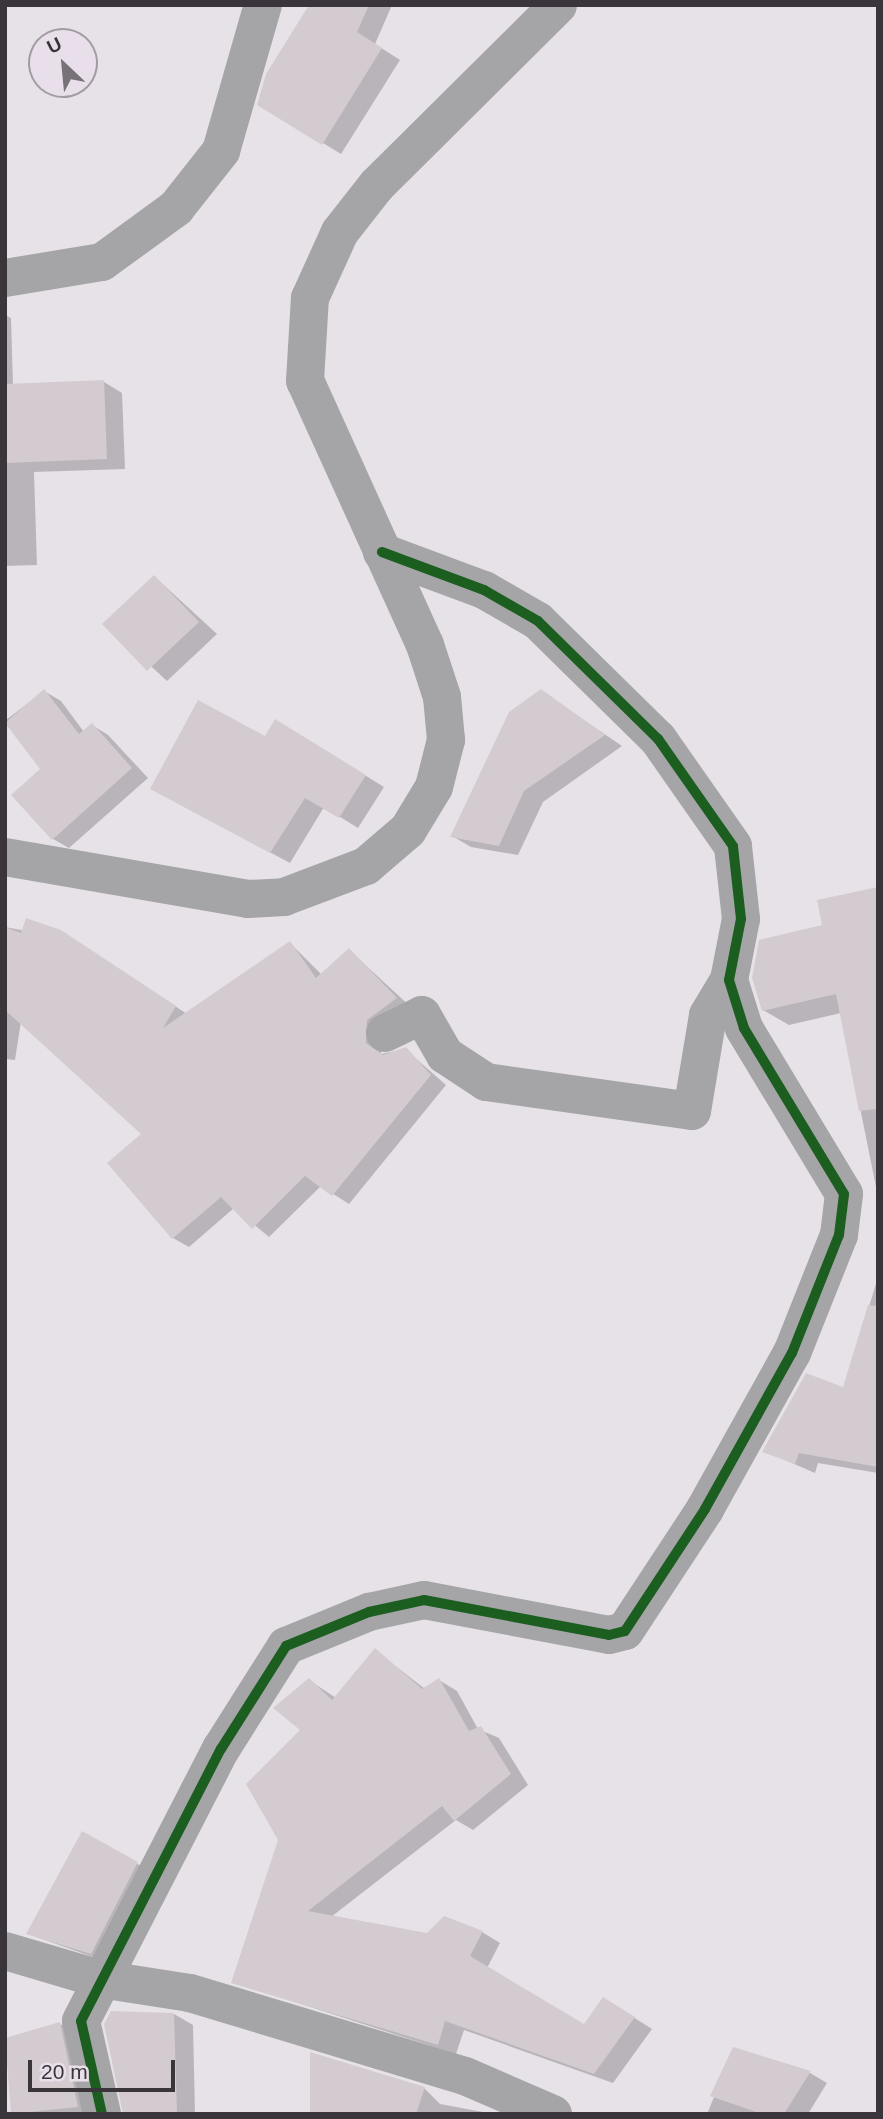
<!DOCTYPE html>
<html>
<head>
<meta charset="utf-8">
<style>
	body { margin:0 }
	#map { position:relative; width:883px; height:2119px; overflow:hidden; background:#e7e2e8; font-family:Arial,sans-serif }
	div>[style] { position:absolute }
	.shadow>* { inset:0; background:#0003 }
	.building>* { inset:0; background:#d3cbd0 }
	.minor>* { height:38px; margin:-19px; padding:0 19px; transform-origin:19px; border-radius:19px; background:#a5a5a7 }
	.tertiary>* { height:38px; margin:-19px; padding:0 19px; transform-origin:19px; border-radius:19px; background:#a5a5a7 }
	.cycleway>* { height:10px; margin:-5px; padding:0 5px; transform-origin:5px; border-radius:5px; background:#1b5e20 }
	span { translate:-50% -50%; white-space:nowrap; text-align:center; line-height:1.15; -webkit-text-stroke:5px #e9dfeb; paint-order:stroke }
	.frame { position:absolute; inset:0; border:7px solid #39353a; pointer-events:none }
	.north { position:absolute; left:28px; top:28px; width:70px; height:70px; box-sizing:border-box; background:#e9dfeb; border:2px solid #a39ba4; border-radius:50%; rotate:334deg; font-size:19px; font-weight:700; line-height:28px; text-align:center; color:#39353a }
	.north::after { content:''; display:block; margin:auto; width:24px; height:32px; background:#767277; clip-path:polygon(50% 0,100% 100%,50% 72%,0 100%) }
	.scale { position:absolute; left:28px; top:2060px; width:147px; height:32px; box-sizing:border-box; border:4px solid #39353a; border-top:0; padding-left:9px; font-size:21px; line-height:24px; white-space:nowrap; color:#39353a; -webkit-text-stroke:5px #e9dfeb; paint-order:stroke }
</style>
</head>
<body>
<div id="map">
	<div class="shadow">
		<div style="clip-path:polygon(311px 5px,392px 5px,375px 44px,400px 60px,341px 154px,323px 143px)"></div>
		<div style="clip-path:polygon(5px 315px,11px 318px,13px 386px,104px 382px,122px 393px,125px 469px,34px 472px,37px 565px,5px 566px)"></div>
		<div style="clip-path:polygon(155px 577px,217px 634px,167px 681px,105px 624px)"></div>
		<div style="clip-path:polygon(44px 691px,61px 701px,84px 732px,92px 725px,108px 735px,148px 778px,69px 848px,53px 839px,43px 769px,6px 720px)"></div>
		<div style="clip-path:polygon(541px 691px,622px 746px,543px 802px,518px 855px,471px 847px,452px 836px)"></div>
		<div style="clip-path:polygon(295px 732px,384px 787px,358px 828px,324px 807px,290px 863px,171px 799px,265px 738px)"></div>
		<div style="clip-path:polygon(878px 889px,878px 1197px,841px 1013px,789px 1025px,763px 1010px,824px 926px)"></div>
		<div style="clip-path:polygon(5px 927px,75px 940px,187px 1014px,290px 943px,322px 975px,349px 950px,412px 1008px,383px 1029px,381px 1054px,405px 1049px,446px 1085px,349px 1204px,321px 1186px,269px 1237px,234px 1208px,189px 1247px,173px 1238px,144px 1134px,21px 1021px,15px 1060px,5px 1059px)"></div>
		<div style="clip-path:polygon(878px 1277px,878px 1473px,818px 1463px,815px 1473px,764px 1451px,844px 1389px)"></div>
		<div style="clip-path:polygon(376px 1651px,425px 1689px,439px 1680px,457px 1691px,478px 1729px,499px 1738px,528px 1785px,473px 1830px,456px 1820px,331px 1917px,427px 1935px,482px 1932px,500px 1943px,487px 1968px,584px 2026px,622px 2010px,652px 2029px,613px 2083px,464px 2030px,456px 2054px,233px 1982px,280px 1839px,309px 1680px,336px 1698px)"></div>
		<div style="clip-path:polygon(83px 1834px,156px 1874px,110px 1963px,28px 1934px)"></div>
		<div style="clip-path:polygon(174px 2014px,193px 2025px,195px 2114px,124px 2114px)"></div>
		<div style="clip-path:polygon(60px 2024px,79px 2035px,95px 2114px,13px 2114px,5px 2040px)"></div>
		<div style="clip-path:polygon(734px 2049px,810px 2073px,827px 2083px,808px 2114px,707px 2114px)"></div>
		<div style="clip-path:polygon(424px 2088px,440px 2104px,494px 2114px,311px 2114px)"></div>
	</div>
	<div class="building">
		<div style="clip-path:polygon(309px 5px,369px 5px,357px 32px,382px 48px,322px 145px,257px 105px,266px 74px)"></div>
		<div style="clip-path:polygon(104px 380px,107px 459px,5px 463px,5px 384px)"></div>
		<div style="clip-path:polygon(154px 575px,199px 622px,147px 671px,102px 624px)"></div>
		<div style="clip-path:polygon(44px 689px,79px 734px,92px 723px,132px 768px,52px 840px,11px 795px,40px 769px,5px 723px)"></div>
		<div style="clip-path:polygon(541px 689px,605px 735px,524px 791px,499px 846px,450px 837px,509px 712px)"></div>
		<div style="clip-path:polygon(198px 700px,265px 736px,275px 719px,366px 775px,339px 818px,305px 798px,270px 853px,150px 789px)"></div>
		<div style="clip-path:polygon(878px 887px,878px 1109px,859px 1111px,836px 994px,762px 1011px,752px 978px,759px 940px,822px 925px,817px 900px)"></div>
		<div style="clip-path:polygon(26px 918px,61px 930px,176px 1006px,163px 1028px,290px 941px,316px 978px,349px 948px,397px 998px,367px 1020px,366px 1043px,383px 1055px,406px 1047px,431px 1075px,332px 1196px,305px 1176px,252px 1229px,221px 1197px,172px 1239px,107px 1163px,141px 1134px,5px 1010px,5px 927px,21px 933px)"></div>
		<div style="clip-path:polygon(868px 1305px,878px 1306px,878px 1467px,799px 1453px,795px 1464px,762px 1452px,806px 1373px,843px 1387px)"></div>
		<div style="clip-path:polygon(375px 1648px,422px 1689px,439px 1678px,469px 1731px,481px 1726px,511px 1774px,454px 1821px,442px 1806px,308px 1911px,427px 1933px,444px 1916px,483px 1931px,470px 1956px,584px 2024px,603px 1997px,635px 2017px,594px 2074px,445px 2021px,438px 2045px,231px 1983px,278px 1840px,246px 1784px,300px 1730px,273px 1708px,309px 1678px,332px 1700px)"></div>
		<div style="clip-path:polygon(82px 1831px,138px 1862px,91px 1954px,26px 1934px)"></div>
		<div style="clip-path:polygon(111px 2011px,174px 2013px,177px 2114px,123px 2114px,104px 2024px)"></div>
		<div style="clip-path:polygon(60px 2022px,78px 2107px,11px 2114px,5px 2038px)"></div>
		<div style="clip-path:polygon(733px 2047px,811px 2071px,784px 2114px,762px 2114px,710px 2096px)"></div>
		<div style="clip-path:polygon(310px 2052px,425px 2087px,416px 2114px,310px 2114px)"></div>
	</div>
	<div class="minor">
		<div style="left:5px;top:278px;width:98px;rotate:-9.4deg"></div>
		<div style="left:102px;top:262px;width:92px;rotate:-36.1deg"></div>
		<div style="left:176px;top:208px;width:73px;rotate:-51.7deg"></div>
		<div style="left:221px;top:151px;width:152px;rotate:-74deg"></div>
		<div style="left:385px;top:1033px;width:41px;rotate:-25.9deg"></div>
		<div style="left:422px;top:1015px;width:46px;rotate:60.1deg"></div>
		<div style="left:445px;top:1055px;width:49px;rotate:33.4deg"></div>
		<div style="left:486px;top:1082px;width:208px;rotate:8deg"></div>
		<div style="left:692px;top:1111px;width:97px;rotate:-80.5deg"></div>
		<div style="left:708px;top:1015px;width:41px;rotate:-59deg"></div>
		<div style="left:5px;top:1951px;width:99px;rotate:16.4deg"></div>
		<div style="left:100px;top:1979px;width:91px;rotate:8.8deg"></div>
		<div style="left:190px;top:1993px;width:287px;rotate:16.8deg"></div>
		<div style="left:465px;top:2076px;width:96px;rotate:23.4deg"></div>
		<div style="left:102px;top:2114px;width:95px;rotate:-102.7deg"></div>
		<div style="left:81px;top:2021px;width:306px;rotate:-62.8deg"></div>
		<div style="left:221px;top:1749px;width:122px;rotate:-57.7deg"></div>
		<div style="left:286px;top:1646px;width:90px;rotate:-22.3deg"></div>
		<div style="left:369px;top:1612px;width:56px;rotate:-12.3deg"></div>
		<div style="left:424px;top:1600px;width:188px;rotate:10.7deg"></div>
		<div style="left:609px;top:1635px;width:16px;rotate:-14deg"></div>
		<div style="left:625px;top:1631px;width:146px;rotate:-56.7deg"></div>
		<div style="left:705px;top:1509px;width:179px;rotate:-60.9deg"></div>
		<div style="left:792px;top:1353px;width:127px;rotate:-68.3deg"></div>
		<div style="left:839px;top:1235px;width:41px;rotate:-83deg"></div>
		<div style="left:844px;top:1194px;width:194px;rotate:-121.1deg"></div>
		<div style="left:744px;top:1028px;width:50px;rotate:-107.4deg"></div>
		<div style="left:729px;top:980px;width:62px;rotate:-78.9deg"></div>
		<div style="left:741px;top:919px;width:73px;rotate:-96.3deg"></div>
		<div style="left:733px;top:846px;width:131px;rotate:-125deg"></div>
		<div style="left:658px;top:739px;width:168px;rotate:-135.5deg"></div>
		<div style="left:538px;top:621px;width:62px;rotate:-150.1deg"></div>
		<div style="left:484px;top:590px;width:109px;rotate:-159.6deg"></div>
	</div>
	<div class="tertiary">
		<div style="left:5px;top:857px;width:247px;rotate:9.8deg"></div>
		<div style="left:248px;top:899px;width:36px;rotate:-3deg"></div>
		<div style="left:284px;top:897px;width:88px;rotate:-20.7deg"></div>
		<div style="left:366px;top:866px;width:55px;rotate:-40.6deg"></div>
		<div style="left:408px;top:830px;width:50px;rotate:-58.8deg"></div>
		<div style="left:434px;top:787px;width:49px;rotate:-75.7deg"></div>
		<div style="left:446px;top:740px;width:43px;rotate:-95.3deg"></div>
		<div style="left:442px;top:697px;width:55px;rotate:-108.1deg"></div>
		<div style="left:425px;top:645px;width:290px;rotate:-114.4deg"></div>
		<div style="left:305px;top:381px;width:83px;rotate:-86.6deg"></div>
		<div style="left:310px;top:298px;width:72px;rotate:-65.6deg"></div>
		<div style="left:340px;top:232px;width:60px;rotate:-51.8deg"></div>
		<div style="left:377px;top:185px;width:255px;rotate:-44.8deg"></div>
	</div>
	<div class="cycleway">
		<div style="left:102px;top:2114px;width:95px;rotate:-102.7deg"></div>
		<div style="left:81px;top:2021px;width:306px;rotate:-62.8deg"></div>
		<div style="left:221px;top:1749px;width:122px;rotate:-57.7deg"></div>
		<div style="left:286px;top:1646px;width:90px;rotate:-22.3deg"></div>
		<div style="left:369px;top:1612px;width:56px;rotate:-12.3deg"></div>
		<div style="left:424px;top:1600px;width:188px;rotate:10.7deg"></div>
		<div style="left:609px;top:1635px;width:16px;rotate:-14deg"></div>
		<div style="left:625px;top:1631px;width:146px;rotate:-56.7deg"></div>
		<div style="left:705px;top:1509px;width:179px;rotate:-60.9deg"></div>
		<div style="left:792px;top:1353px;width:127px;rotate:-68.3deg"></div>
		<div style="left:839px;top:1235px;width:41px;rotate:-83deg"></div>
		<div style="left:844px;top:1194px;width:194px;rotate:-121.1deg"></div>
		<div style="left:744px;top:1028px;width:50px;rotate:-107.4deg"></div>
		<div style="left:729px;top:980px;width:62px;rotate:-78.9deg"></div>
		<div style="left:741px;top:919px;width:73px;rotate:-96.3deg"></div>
		<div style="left:733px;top:846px;width:131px;rotate:-125deg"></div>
		<div style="left:658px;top:739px;width:168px;rotate:-135.5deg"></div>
		<div style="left:538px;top:621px;width:62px;rotate:-150.1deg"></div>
		<div style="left:484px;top:590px;width:109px;rotate:-159.6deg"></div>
	</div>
	<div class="frame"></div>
	<div class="north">U</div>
	<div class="scale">20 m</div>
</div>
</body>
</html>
